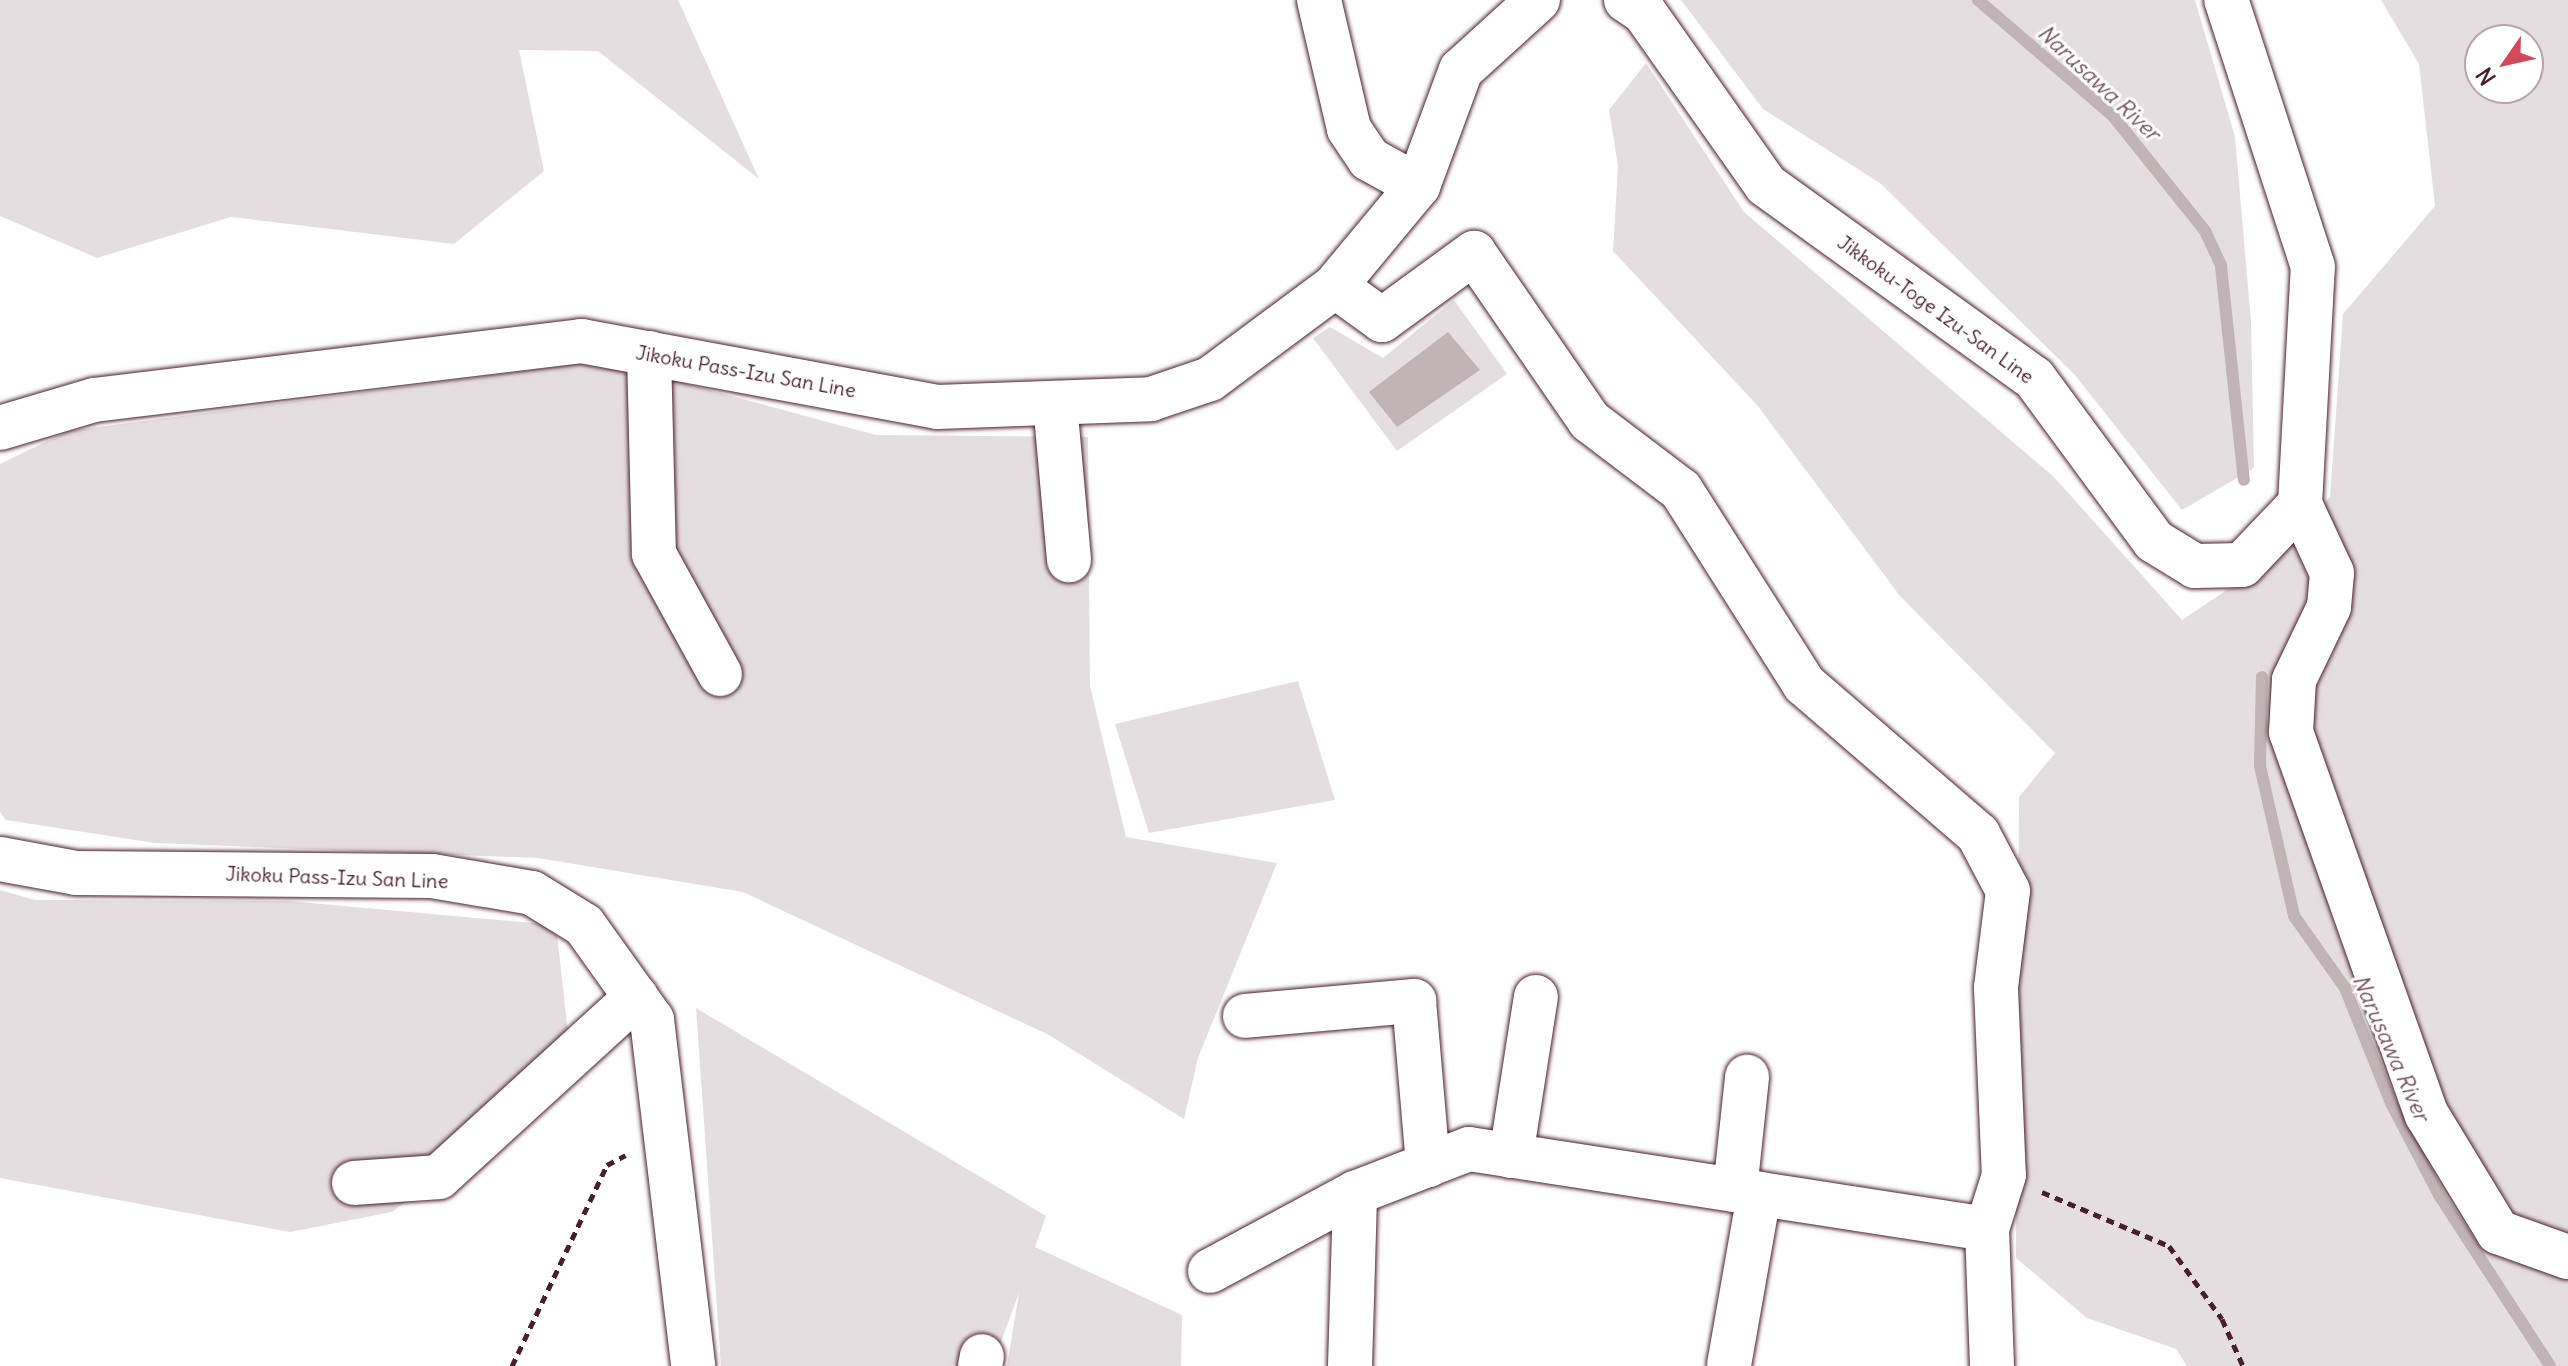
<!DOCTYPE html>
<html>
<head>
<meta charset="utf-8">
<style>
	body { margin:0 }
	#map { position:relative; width:2568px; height:1366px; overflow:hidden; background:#fff; font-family:Delius,sans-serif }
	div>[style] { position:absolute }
	.green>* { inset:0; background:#e5dee0 }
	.water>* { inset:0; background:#c1b3b6 }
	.stream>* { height:12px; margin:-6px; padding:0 6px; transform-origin:6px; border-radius:6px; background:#c1b3b6 }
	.path>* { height:5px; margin-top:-2.5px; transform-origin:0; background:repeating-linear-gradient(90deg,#4a1f2b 0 8px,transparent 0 14px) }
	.roads { filter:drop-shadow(0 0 2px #4a1f2b) drop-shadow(0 0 2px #4a1f2b) }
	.minor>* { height:44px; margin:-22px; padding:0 22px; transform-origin:22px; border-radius:22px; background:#fff }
	.major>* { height:44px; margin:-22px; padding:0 22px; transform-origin:22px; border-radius:22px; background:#fff }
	span { translate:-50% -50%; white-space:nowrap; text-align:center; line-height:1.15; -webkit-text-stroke:6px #fff; paint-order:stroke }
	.street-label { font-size:20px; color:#4a1f2b }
	.water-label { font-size:22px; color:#74535c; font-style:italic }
	.north { position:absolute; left:2464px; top:24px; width:80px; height:80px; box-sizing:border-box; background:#fff; border:2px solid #b7a5aa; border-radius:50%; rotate:236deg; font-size:22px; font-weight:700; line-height:32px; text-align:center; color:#4a1f2b }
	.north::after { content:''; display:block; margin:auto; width:28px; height:36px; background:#d1495b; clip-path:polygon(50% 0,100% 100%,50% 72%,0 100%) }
</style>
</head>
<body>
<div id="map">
	<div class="green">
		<div style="clip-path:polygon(0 0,678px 0,759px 179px,598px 51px,519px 50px,544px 171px,454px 244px,231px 217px,97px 258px,0 216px)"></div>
		<div style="clip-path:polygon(1681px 0,2195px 0,2235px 137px,2251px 321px,2254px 468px,2182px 510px,2074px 374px,1880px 183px,1763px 109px)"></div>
		<div style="clip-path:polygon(evenodd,2381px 0,2568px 0,2568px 1366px,2187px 1366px,2176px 1349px,2087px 1318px,2016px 1258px,2019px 797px,2055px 753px,1900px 596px,1757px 405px,1613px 251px,1618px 166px,1609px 110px,1646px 63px,1744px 212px,2054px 477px,2182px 620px,2261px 567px,2330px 497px,2343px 314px,2435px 206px,2419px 64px,2381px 0,2480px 40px,2528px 40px,2528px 88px,2480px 88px,2480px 40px)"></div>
		<div style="clip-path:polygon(1454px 300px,1507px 374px,1397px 451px,1313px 338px,1330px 327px,1383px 358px)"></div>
		<div style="clip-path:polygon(601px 361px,876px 435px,1088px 437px,1090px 686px,1126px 837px,1277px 863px,1198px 1058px,1184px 1119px,1049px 1035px,743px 892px,538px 858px,155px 843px,6px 820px,0 812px,0 464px,68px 431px)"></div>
		<div style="clip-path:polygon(1298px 681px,1335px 800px,1149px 833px,1115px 724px)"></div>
		<div style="clip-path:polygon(0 890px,35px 900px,288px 901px,556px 925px,568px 1033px,487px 1141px,392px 1212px,290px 1232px,0 1178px)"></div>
		<div style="clip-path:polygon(696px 1008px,1046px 1216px,1035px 1247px,1182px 1315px,1181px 1366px,1007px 1366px,1019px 1293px,992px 1366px,721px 1366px)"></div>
	</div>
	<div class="water">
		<div style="clip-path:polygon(1448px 332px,1480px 370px,1397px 427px,1369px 392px)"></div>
	</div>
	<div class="stream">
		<div style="left:1978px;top:0;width:178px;rotate:40.7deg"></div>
		<div style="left:2113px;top:116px;width:147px;rotate:51.3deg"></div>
		<div style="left:2205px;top:231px;width:38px;rotate:65deg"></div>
		<div style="left:2221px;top:266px;width:215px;rotate:83.9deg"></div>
		<div style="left:2262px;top:677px;width:89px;rotate:91.3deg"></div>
		<div style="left:2260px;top:766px;width:154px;rotate:77.2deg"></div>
		<div style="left:2294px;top:916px;width:88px;rotate:54.7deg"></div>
		<div style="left:2345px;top:988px;width:124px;rotate:68.2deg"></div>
		<div style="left:2391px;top:1103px;width:104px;rotate:62.4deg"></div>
		<div style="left:2439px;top:1195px;width:204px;rotate:57deg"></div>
	</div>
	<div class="path">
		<div style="left:2042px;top:1192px;width:138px;rotate:23deg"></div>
		<div style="left:2169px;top:1246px;width:90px;rotate:54deg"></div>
		<div style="left:2222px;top:1319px;width:51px;rotate:65.9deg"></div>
		<div style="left:512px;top:1366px;width:222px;rotate:-64.7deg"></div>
		<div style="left:607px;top:1165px;width:21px;rotate:-28deg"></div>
	</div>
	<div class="roads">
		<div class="minor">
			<div style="left:1319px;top:0;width:132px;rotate:76.9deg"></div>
			<div style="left:1349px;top:129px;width:36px;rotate:56deg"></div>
			<div style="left:1369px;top:159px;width:56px;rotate:28.9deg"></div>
			<div style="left:1335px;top:286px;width:58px;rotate:35.9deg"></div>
			<div style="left:1382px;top:320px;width:114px;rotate:-36.1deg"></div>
			<div style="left:1474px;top:253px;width:204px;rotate:55.4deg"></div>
			<div style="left:1590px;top:421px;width:114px;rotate:37.2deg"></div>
			<div style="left:1681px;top:490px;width:230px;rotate:57.6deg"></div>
			<div style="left:1804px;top:684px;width:230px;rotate:40.8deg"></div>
			<div style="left:1978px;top:834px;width:64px;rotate:62.2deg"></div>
			<div style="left:2008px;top:891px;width:98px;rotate:97.1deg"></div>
			<div style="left:1996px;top:988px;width:187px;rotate:87.6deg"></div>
			<div style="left:2004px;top:1175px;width:57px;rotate:107.5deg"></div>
			<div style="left:1987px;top:1229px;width:137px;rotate:87.9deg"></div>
			<div style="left:649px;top:353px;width:201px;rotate:88.6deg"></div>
			<div style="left:654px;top:554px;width:137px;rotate:61.2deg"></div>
			<div style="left:1055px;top:403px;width:158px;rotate:84.9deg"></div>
			<div style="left:2300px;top:504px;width:76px;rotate:65.1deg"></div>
			<div style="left:2332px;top:573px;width:34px;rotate:95deg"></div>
			<div style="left:2329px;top:607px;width:81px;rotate:115.6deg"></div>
			<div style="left:2294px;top:680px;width:52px;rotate:93.3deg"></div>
			<div style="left:2291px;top:732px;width:406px;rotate:70.5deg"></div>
			<div style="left:2427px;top:1115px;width:137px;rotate:58.7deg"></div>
			<div style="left:2498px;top:1232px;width:74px;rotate:19.7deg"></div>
			<div style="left:1245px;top:1016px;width:170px;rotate:-5.1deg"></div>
			<div style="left:1414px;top:1001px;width:165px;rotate:85.1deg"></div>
			<div style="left:1511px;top:1156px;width:161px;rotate:-81.1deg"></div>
			<div style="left:354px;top:1183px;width:85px;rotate:-4deg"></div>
			<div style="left:439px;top:1177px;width:267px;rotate:-42.4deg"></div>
			<div style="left:1735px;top:1190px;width:114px;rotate:-83.9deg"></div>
			<div style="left:1210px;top:1271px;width:165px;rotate:-28.3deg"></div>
			<div style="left:1355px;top:1193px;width:122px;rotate:-21.1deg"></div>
			<div style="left:1469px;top:1149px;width:524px;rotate:8.78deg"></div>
			<div style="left:1729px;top:1365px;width:174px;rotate:-80deg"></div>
			<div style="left:980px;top:1366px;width:10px;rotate:-79deg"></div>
			<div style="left:1350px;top:1366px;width:173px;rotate:-88.3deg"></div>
		</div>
		<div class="major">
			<div style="left:1626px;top:0;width:22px;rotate:34deg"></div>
			<div style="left:1644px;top:12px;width:212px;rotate:54.8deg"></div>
			<div style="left:1766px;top:185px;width:330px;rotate:35.8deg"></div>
			<div style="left:2034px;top:378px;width:202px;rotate:53.6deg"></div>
			<div style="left:2154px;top:541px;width:48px;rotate:31.4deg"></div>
			<div style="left:2195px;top:566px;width:47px;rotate:-1.2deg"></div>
			<div style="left:2242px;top:565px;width:84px;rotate:-46.4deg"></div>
			<div style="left:2300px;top:504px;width:237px;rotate:-86.9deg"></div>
			<div style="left:2313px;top:267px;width:281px;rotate:-108deg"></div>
			<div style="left:0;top:428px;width:98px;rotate:-16.6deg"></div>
			<div style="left:94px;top:400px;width:491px;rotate:-6.9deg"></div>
			<div style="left:581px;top:341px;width:362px;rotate:10.5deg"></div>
			<div style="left:937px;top:407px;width:214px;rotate:-2.1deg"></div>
			<div style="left:1151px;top:399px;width:62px;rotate:-18.7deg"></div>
			<div style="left:1210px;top:379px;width:156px;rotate:-36.6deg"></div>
			<div style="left:1335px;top:286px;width:130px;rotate:-50.3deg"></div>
			<div style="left:1418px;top:186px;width:124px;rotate:-69.7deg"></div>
			<div style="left:1461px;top:70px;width:104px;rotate:-42.3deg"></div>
			<div style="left:0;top:859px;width:77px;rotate:10.4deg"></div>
			<div style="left:76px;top:873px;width:356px;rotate:0.5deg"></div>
			<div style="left:432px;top:876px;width:101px;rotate:9.6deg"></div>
			<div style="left:532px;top:893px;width:61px;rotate:31.6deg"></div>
			<div style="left:584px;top:925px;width:117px;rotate:54.4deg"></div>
			<div style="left:652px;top:1020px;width:348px;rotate:83.2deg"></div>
		</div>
	</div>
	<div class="street-label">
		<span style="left:1936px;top:309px;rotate:36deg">Jikkoku-Toge Izu-San Line</span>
		<span style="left:746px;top:371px;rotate:10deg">Jikoku Pass-Izu San Line</span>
		<span style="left:337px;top:877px;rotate:2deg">Jikoku Pass-Izu San Line</span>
	</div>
	<div class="water-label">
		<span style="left:2099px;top:83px;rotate:43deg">Narusawa River</span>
		<span style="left:2391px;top:1048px;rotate:66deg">Narusawa River</span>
	</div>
	<div class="north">N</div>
</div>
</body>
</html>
